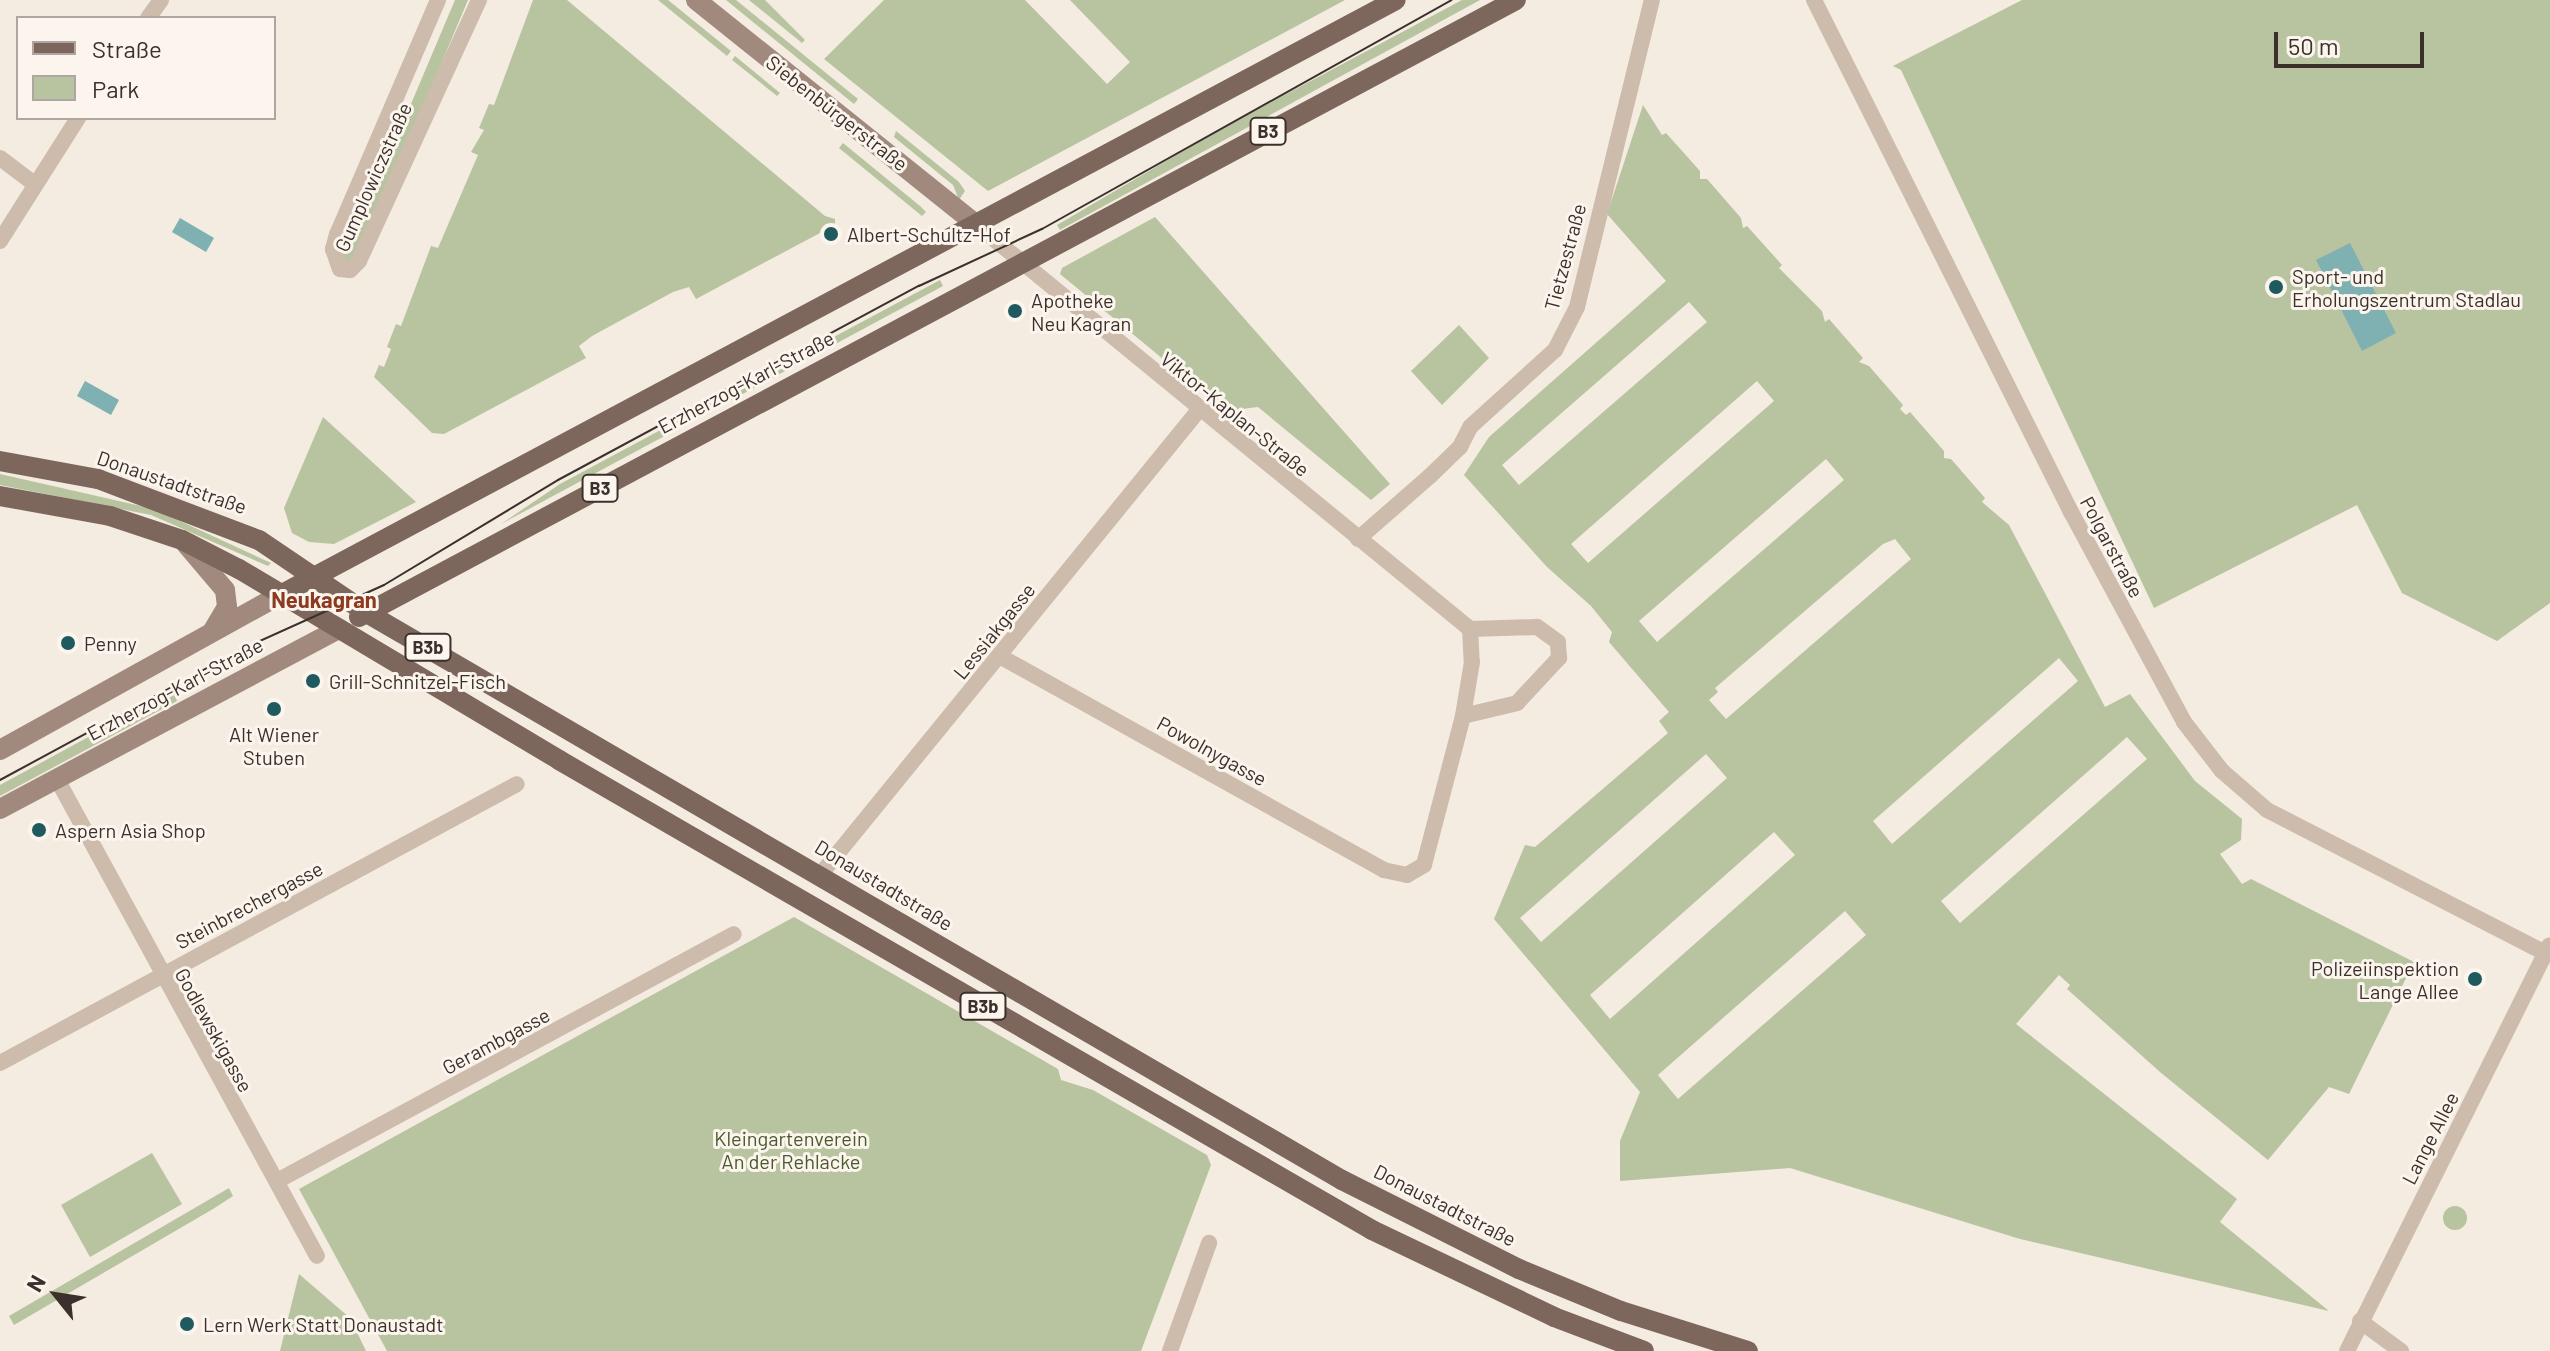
<!DOCTYPE html>
<html>
<head>
<meta charset="utf-8">
<style>
	body { margin:0 }
	#map { position:relative; width:2550px; height:1351px; overflow:hidden; background:#f4ebe1; font-family:Barlow,sans-serif }
	div>[style] { position:absolute }
	.green>* { inset:0; background:#b8c4a0 }
	.round { border-radius:50% }
	.water>* { inset:0; background:#7fb0b2 }
	.street>* { height:16px; margin:-8px; padding:0 8px; transform-origin:8px; border-radius:8px; background:#cdbbac }
	.secondary>* { height:20px; margin:-10px; padding:0 10px; transform-origin:10px; border-radius:10px; background:#a18a7d }
	.primary>* { height:20px; margin:-10px; padding:0 10px; transform-origin:10px; border-radius:10px; background:#7d675c }
	.tram>* { height:2px; margin:-1px; padding:0 1px; transform-origin:1px; border-radius:1px; background:#3b302b }
	.dots>* { width:22px; height:22px; translate:-50% -50%; box-sizing:border-box; border:4px solid #fbf5ee; border-radius:50% }
	span { translate:-50% -50%; white-space:nowrap; text-align:center; line-height:1.15; -webkit-text-stroke:6px #fbf5ee; paint-order:stroke }
	.shield-label span { padding:2px 6px; background:#fbf5ee; border:2px solid; border-radius:6px; -webkit-text-stroke-width:0 }
	.shield-label { font-size:18px; color:#3b302b; font-weight:700 }
	.street-label { font-size:20px; color:#3b302b }
	.poi-label { font-size:20px; color:#3b302b }
	.left { translate:0 -50%; text-align:left }
	.right { translate:-100% -50%; text-align:right }
	.park-label { font-size:20px; color:#4a5a2e }
	.neighbourhood-label { font-size:22px; color:#8c3b22; font-weight:700 }
	.legend { position:absolute; left:16px; top:16px; width:260px; height:104px; box-sizing:border-box; background:#fbf5ee; border:2px solid #aea6a0; margin:0; padding:10px 14px; list-style:none; font-size:24px; color:#3b302b }
	.legend li { display:flex; align-items:center; gap:16px; height:40px }
	.legend b { width:40px; border:2px solid #aea6a0 }
	.north { position:absolute; left:16px; top:1255px; width:80px; height:80px; -webkit-text-stroke:6px #fbf5ee; paint-order:stroke; rotate:300deg; font-size:22px; font-weight:700; line-height:32px; text-align:center; color:#3b302b }
	.north::after { content:''; display:block; margin:auto; width:28px; height:36px; background:#3b302b; clip-path:polygon(50% 0,100% 100%,50% 72%,0 100%) }
	.scale { position:absolute; left:2274px; top:32px; width:150px; height:36px; box-sizing:border-box; border:4px solid #3b302b; border-top:0; padding-left:10px; font-size:24px; line-height:28px; white-space:nowrap; color:#3b302b; -webkit-text-stroke:6px #fbf5ee; paint-order:stroke }
</style>
</head>
<body>
<div id="map">
	<div class="green">
		<div style="clip-path:polygon(455px 0,468px 0,359px 259px,343px 266px,338px 246px,350px 248px)"></div>
		<div style="clip-path:polygon(533px 0,567px 0,825px 216px,835px 219px,835px 225px,696px 299px,689px 287px,673px 292px,592px 336px,579px 346px,586px 358px,444px 434px,432px 433px,374px 377px,379px 365px,384px 367px,391px 349px,387px 347px,396px 324px,401px 326px,431px 246px,438px 248px,478px 155px,471px 152px,484px 130px,479px 128px,489px 104px,494px 105px)"></div>
		<div style="clip-path:polygon(658px 0,668px 0,731px 51px,727px 56px)"></div>
		<div style="clip-path:polygon(726px 0,736px 0,858px 99px,854px 104px)"></div>
		<div style="clip-path:polygon(749px 0,765px 0,805px 40px,802px 43px)"></div>
		<div style="clip-path:polygon(884px 0,1025px 0,1107px 84px,1130px 62px,1070px 0,1345px 0,988px 191px,824px 59px)"></div>
		<div style="clip-path:polygon(1462px 0,1480px 0,1060px 230px,1057px 225px,1217px 131px)"></div>
		<div style="clip-path:polygon(2022px 0,2550px 0,2550px 603px,2497px 641px,2402px 593px,2357px 505px,2154px 608px,1901px 70px,1893px 66px)"></div>
		<div style="clip-path:polygon(735px 56px,780px 93px,777px 96px,732px 60px)"></div>
		<div style="clip-path:polygon(evenodd,1643px 105px,1662px 135px,1666px 133px,1700px 171px,1700px 179px,1707px 179px,1741px 218px,1743px 228px,1747px 226px,1782px 265px,1779px 268px,1822px 311px,1825px 322px,1829px 319px,1863px 358px,1859px 362px,1869px 366px,1903px 405px,1900px 409px,1906px 415px,1910px 412px,1944px 451px,1944px 458px,1951px 459px,1985px 498px,1982px 502px,2009px 525px,2105px 707px,2130px 694px,2195px 781px,2242px 819px,2241px 840px,2220px 854px,2242px 884px,2251px 879px,2414px 962px,2349px 1094px,2329px 1087px,2268px 1160px,2160px 1072px,2067px 989px,2070px 985px,2059px 975px,2016px 1024px,2237px 1199px,2220px 1222px,2329px 1311px,2020px 1239px,1790px 1168px,1620px 1181px,1620px 1141px,1640px 1092px,1494px 919px,1525px 845px,1535px 847px,1668px 733px,1659px 721px,1669px 712px,1609px 642px,1612px 632px,1591px 606px,1547px 567px,1464px 475px,1489px 437px,1666px 281px,1607px 214px,1643px 105px,1689px 302px,1707px 322px,1519px 485px,1502px 465px,1689px 302px,1643px 105px,1757px 381px,1774px 401px,1588px 563px,1571px 544px,1757px 381px,1643px 105px,1826px 459px,1844px 480px,1657px 642px,1639px 621px,1826px 459px,1643px 105px,1895px 539px,1911px 559px,1726px 719px,1709px 700px,1718px 692px,1715px 688px,1883px 544px,1895px 539px,1643px 105px,2059px 658px,2078px 681px,1892px 844px,1873px 821px,2059px 658px,1643px 105px,2127px 737px,2147px 759px,1960px 923px,1941px 901px,2127px 737px,1643px 105px,1706px 754px,1727px 778px,1541px 942px,1520px 918px,1706px 754px,1643px 105px,1774px 832px,1795px 855px,1610px 1019px,1590px 995px,1774px 832px,1643px 105px,1845px 911px,1866px 935px,1678px 1099px,1658px 1075px,1845px 911px)"></div>
		<div style="clip-path:polygon(896px 131px,959px 182px,965px 191px,959px 200px,953px 185px,894px 137px)"></div>
		<div style="clip-path:polygon(843px 143px,920px 206px,926px 212px,922px 216px,839px 148px)"></div>
		<div style="clip-path:polygon(1155px 217px,1390px 484px,1371px 500px,1258px 407px,1226px 411px,1060px 274px,1062px 268px)"></div>
		<div style="clip-path:polygon(940px 280px,943px 286px,501px 524px,560px 484px)"></div>
		<div style="clip-path:polygon(1459px 325px,1489px 358px,1442px 405px,1411px 371px)"></div>
		<div style="clip-path:polygon(323px 417px,416px 502px,334px 544px,309px 542px,292px 533px,284px 508px)"></div>
		<div style="clip-path:polygon(0 474px,154px 509px,271px 563px,268px 566px,151px 515px,0 485px)"></div>
		<div style="clip-path:polygon(173px 691px,177px 701px,0 796px,0 785px)"></div>
		<div style="clip-path:polygon(794px 917px,1058px 1069px,1061px 1080px,1093px 1090px,1207px 1155px,1211px 1165px,1141px 1351px,387px 1351px,299px 1189px)"></div>
		<div style="clip-path:polygon(152px 1153px,182px 1204px,90px 1257px,61px 1205px)"></div>
		<div style="clip-path:polygon(229px 1188px,233px 1196px,213px 1209px,14px 1325px,9px 1316px)"></div>
		<div class="round" style="left:2443px;top:1206px;width:24px;height:24px"></div>
		<div style="clip-path:polygon(299px 1274px,350px 1318px,366px 1351px,280px 1351px)"></div>
	</div>
	<div class="water">
		<div style="clip-path:polygon(180px 218px,214px 238px,206px 252px,172px 232px)"></div>
		<div style="clip-path:polygon(2350px 243px,2396px 333px,2362px 351px,2316px 260px)"></div>
		<div style="clip-path:polygon(85px 381px,119px 400px,111px 415px,77px 396px)"></div>
	</div>
	<div class="street">
		<div style="left:438px;top:0;width:255px;rotate:113.3deg"></div>
		<div style="left:337px;top:234px;width:16px;rotate:105deg"></div>
		<div style="left:333px;top:249px;width:21px;rotate:71deg"></div>
		<div style="left:340px;top:269px;width:10px;rotate:6deg"></div>
		<div style="left:350px;top:270px;width:13px;rotate:-45deg"></div>
		<div style="left:359px;top:261px;width:287px;rotate:-65.3deg"></div>
		<div style="left:1814px;top:0;width:573px;rotate:63.35deg"></div>
		<div style="left:2071px;top:512px;width:238px;rotate:61.7deg"></div>
		<div style="left:2184px;top:722px;width:62px;rotate:52.2deg"></div>
		<div style="left:2222px;top:771px;width:60px;rotate:40.9deg"></div>
		<div style="left:2267px;top:810px;width:313px;rotate:27.2deg"></div>
		<div style="left:148px;top:18px;width:22px;rotate:-54deg"></div>
		<div style="left:0;top:158px;width:41px;rotate:37.1deg"></div>
		<div style="left:978px;top:226px;width:636px;rotate:39.32deg"></div>
		<div style="left:1470px;top:629px;width:33px;rotate:87deg"></div>
		<div style="left:1472px;top:662px;width:55px;rotate:99.5deg"></div>
		<div style="left:1463px;top:716px;width:154px;rotate:104.7deg"></div>
		<div style="left:1424px;top:865px;width:20px;rotate:150deg"></div>
		<div style="left:1407px;top:875px;width:24px;rotate:-168deg"></div>
		<div style="left:1384px;top:870px;width:440px;rotate:-150.9deg"></div>
		<div style="left:0;top:241px;width:146px;rotate:-57.6deg"></div>
		<div style="left:1358px;top:539px;width:96px;rotate:-41.2deg"></div>
		<div style="left:1430px;top:476px;width:42px;rotate:-44deg"></div>
		<div style="left:1460px;top:447px;width:22px;rotate:-63deg"></div>
		<div style="left:1470px;top:427px;width:115px;rotate:-42.2deg"></div>
		<div style="left:1555px;top:350px;width:48px;rotate:-62.9deg"></div>
		<div style="left:1577px;top:307px;width:316px;rotate:-76.3deg"></div>
		<div style="left:1463px;top:716px;width:56px;rotate:-13.5deg"></div>
		<div style="left:1517px;top:703px;width:62px;rotate:-47deg"></div>
		<div style="left:1559px;top:658px;width:16px;rotate:-94deg"></div>
		<div style="left:1558px;top:642px;width:26px;rotate:-144deg"></div>
		<div style="left:1537px;top:627px;width:67px;rotate:178.3deg"></div>
		<div style="left:57px;top:779px;width:543px;rotate:61.41deg"></div>
		<div style="left:820px;top:875px;width:598px;rotate:-50.83deg"></div>
		<div style="left:0;top:1063px;width:587px;rotate:-28.35deg"></div>
		<div style="left:277px;top:1181px;width:519px;rotate:-28.39deg"></div>
		<div style="left:2360px;top:1321px;width:51px;rotate:36.2deg"></div>
		<div style="left:1170px;top:1351px;width:115px;rotate:-70.1deg"></div>
		<div style="left:2347px;top:1351px;width:453px;rotate:-63.5deg"></div>
	</div>
	<div class="secondary">
		<div style="left:696px;top:0;width:361px;rotate:38.7deg"></div>
		<div style="left:186px;top:544px;width:60px;rotate:49.7deg"></div>
		<div style="left:225px;top:590px;width:17px;rotate:83deg"></div>
		<div style="left:227px;top:607px;width:29px;rotate:121deg"></div>
		<div style="left:0;top:750px;width:322px;rotate:-29deg"></div>
		<div style="left:0;top:809px;width:384px;rotate:-28deg"></div>
	</div>
	<div class="primary">
		<div style="left:0;top:461px;width:100px;rotate:10.4deg"></div>
		<div style="left:98px;top:479px;width:172px;rotate:20.8deg"></div>
		<div style="left:259px;top:540px;width:130px;rotate:34.1deg"></div>
		<div style="left:367px;top:613px;width:1128px;rotate:30.18deg"></div>
		<div style="left:1342px;top:1180px;width:198px;rotate:26.7deg"></div>
		<div style="left:1519px;top:1269px;width:110px;rotate:22.4deg"></div>
		<div style="left:1621px;top:1311px;width:133px;rotate:17.5deg"></div>
		<div style="left:0;top:496px;width:112px;rotate:10.3deg"></div>
		<div style="left:110px;top:516px;width:76px;rotate:18.4deg"></div>
		<div style="left:182px;top:540px;width:64px;rotate:27deg"></div>
		<div style="left:239px;top:569px;width:373px;rotate:30.8deg"></div>
		<div style="left:559px;top:760px;width:939px;rotate:30.03deg"></div>
		<div style="left:1372px;top:1230px;width:202px;rotate:25.5deg"></div>
		<div style="left:1554px;top:1317px;width:96px;rotate:20.7deg"></div>
		<div style="left:282px;top:594px;width:1262px;rotate:-28.07deg"></div>
		<div style="left:359px;top:617px;width:1311px;rotate:-28.07deg"></div>
	</div>
	<div class="tram">
		<div style="left:0;top:780px;width:273px;rotate:-28.4deg"></div>
		<div style="left:240px;top:650px;width:158px;rotate:-24.3deg"></div>
		<div style="left:384px;top:585px;width:203px;rotate:-31.1deg"></div>
		<div style="left:558px;top:480px;width:410px;rotate:-28.3deg"></div>
		<div style="left:919px;top:286px;width:136px;rotate:-24.9deg"></div>
		<div style="left:1042px;top:229px;width:469px;rotate:-29.2deg"></div>
	</div>
	<div class="dots">
		<div style="left:831px;top:234px;background:#1f5a5e"></div>
		<div style="left:2276px;top:287px;background:#1f5a5e"></div>
		<div style="left:1015px;top:311px;background:#1f5a5e"></div>
		<div style="left:68px;top:643px;background:#1f5a5e"></div>
		<div style="left:313px;top:681px;background:#1f5a5e"></div>
		<div style="left:274px;top:709px;background:#1f5a5e"></div>
		<div style="left:39px;top:830px;background:#1f5a5e"></div>
		<div style="left:2475px;top:979px;background:#1f5a5e"></div>
		<div style="left:187px;top:1324px;background:#1f5a5e"></div>
	</div>
	<div class="shield-label">
		<span style="left:1268px;top:131px">B3</span>
		<span style="left:600px;top:488px">B3</span>
		<span style="left:428px;top:647px">B3b</span>
		<span style="left:983px;top:1006px">B3b</span>
	</div>
	<div class="street-label">
		<span style="left:837px;top:113px;rotate:38deg">Siebenbürgerstraße</span>
		<span style="left:373px;top:177px;rotate:-66deg">Gumplowiczstraße</span>
		<span style="left:1565px;top:257px;rotate:-75deg">Tietzestraße</span>
		<span style="left:746px;top:382px;rotate:-28deg">Erzherzog-Karl-Straße</span>
		<span style="left:1235px;top:414px;rotate:39deg">Viktor-Kaplan-Straße</span>
		<span style="left:172px;top:482px;rotate:19deg">Donaustadtstraße</span>
		<span style="left:2112px;top:547px;rotate:62deg">Polgarstraße</span>
		<span style="left:994px;top:631px;rotate:-51deg">Lessiakgasse</span>
		<span style="left:175px;top:689px;rotate:-28deg">Erzherzog-Karl-Straße</span>
		<span style="left:1212px;top:751px;rotate:29deg">Powolnygasse</span>
		<span style="left:884px;top:885px;rotate:31deg">Donaustadtstraße</span>
		<span style="left:249px;top:905px;rotate:-28deg">Steinbrechergasse</span>
		<span style="left:214px;top:1030px;rotate:61deg">Godlewskigasse</span>
		<span style="left:496px;top:1041px;rotate:-28deg">Gerambgasse</span>
		<span style="left:2430px;top:1138px;rotate:-63deg">Lange Allee</span>
		<span style="left:1445px;top:1205px;rotate:27deg">Donaustadtstraße</span>
	</div>
	<div class="poi-label">
		<span class="left" style="left:847px;top:234px">Albert-Schultz-Hof</span>
		<span class="left" style="left:2292px;top:288px">Sport- und<br>Erholungszentrum Stadlau</span>
		<span class="left" style="left:1031px;top:312px">Apotheke<br>Neu Kagran</span>
		<span class="left" style="left:84px;top:643px">Penny</span>
		<span class="left" style="left:329px;top:681px">Grill-Schnitzel-Fisch</span>
		<span style="left:274px;top:746px">Alt Wiener<br>Stuben</span>
		<span class="left" style="left:55px;top:830px">Aspern Asia Shop</span>
		<span class="right" style="left:2459px;top:980px">Polizeiinspektion<br>Lange Allee</span>
		<span class="left" style="left:203px;top:1324px">Lern Werk Statt Donaustadt</span>
	</div>
	<div class="park-label">
		<span style="left:791px;top:1150px">Kleingartenverein<br>An der Rehlacke</span>
	</div>
	<div class="neighbourhood-label">
		<span style="left:324px;top:600px">Neukagran</span>
	</div>
	<ul class="legend">
	<li><b style="height:10px;background:#7d675c"></b>Straße</li>
	<li><b style="height:22px;background:#b8c4a0"></b>Park</li>
	</ul>
	<div class="north">N</div>
	<div class="scale">50 m</div>
</div>
</body>
</html>
